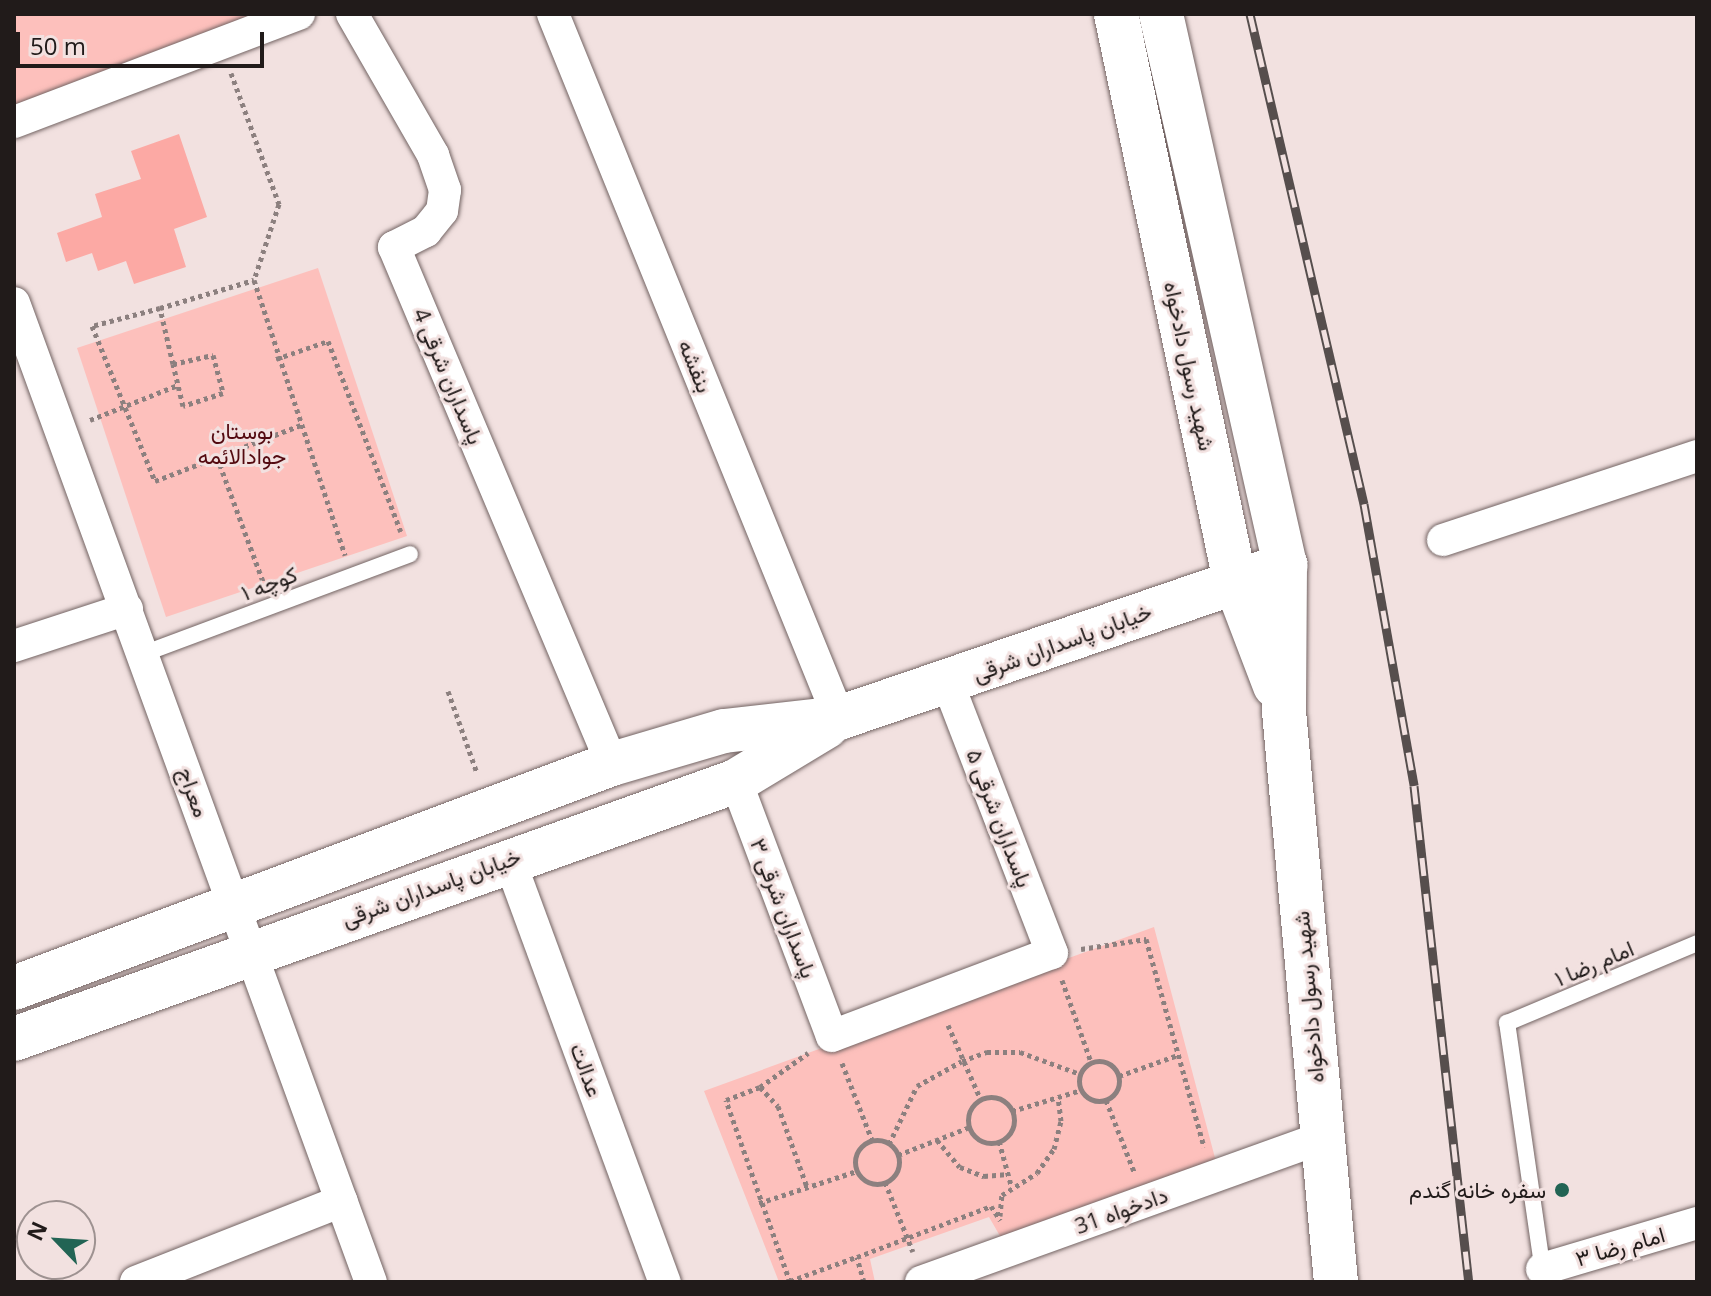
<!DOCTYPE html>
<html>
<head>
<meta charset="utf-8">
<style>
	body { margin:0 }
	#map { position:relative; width:1711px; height:1296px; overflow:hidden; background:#f2e1e0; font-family:"Open Sans",Vazirmatn,sans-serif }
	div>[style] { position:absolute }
	.green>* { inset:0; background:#fdc0bc }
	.building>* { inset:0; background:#fca9a4 }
	.path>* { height:5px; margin-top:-2.5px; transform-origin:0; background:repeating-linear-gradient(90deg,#8c807f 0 4px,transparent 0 8px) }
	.path>.ring { margin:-2.5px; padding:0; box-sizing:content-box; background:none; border:5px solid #8c807f; border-radius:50% }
	.roads { filter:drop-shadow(0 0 2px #736463) drop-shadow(0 0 2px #736463) }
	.lane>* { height:16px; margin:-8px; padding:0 8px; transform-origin:8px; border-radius:8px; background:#fff }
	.street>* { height:32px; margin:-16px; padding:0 16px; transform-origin:16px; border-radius:16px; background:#fff }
	.secondary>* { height:44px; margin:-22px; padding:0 22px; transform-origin:22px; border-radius:22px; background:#fff }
	.rail>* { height:9px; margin-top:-4.5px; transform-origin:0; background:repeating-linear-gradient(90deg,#f2e1e0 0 18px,#564e4d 0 36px); box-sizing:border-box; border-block:2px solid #564e4d }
	.dots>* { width:22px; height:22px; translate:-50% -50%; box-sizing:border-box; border:4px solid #f2e1e0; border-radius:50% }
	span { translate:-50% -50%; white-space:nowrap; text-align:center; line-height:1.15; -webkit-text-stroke:6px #f2e1e0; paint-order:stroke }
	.street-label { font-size:22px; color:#211b1a }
	.park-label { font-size:22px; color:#530a10 }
	.poi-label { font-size:22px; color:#211b1a }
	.right { translate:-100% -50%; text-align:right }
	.frame { position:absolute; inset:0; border:16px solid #211b1a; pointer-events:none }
	.north { position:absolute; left:16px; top:1200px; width:80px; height:80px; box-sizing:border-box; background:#f2e1e0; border:2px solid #9e9291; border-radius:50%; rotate:295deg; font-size:22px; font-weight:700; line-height:32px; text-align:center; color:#211b1a }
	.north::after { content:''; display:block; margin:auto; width:28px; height:36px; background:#226454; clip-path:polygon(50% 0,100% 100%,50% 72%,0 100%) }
	.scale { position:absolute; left:16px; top:32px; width:248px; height:36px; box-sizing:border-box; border:4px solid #211b1a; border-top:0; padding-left:10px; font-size:24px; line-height:28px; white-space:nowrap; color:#211b1a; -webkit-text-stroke:6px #f2e1e0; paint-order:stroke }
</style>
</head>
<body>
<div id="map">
	<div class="green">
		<div style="clip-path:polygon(14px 14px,272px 14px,14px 106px)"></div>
		<div style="clip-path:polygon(318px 268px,407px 536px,166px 617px,77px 348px)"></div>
		<div style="clip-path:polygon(1154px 927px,1219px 1173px,1007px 1248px,989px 1217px,870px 1259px,875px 1282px,779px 1282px,704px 1091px)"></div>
	</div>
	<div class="building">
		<div style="clip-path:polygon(179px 134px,207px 217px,174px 229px,186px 267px,134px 284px,126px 261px,98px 271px,92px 253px,66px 262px,57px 233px,102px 217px,95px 194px,141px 179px,131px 151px)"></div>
	</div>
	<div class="path">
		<div style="left:231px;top:73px;width:140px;rotate:69.9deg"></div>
		<div style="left:279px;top:204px;width:80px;rotate:108.2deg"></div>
		<div style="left:254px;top:280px;width:290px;rotate:71.7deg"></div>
		<div style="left:160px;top:308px;width:70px;rotate:165.2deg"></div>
		<div style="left:92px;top:326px;width:167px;rotate:67.9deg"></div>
		<div style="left:155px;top:481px;width:156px;rotate:-21deg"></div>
		<div style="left:213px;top:355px;width:39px;rotate:75deg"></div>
		<div style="left:223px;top:393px;width:42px;rotate:162deg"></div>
		<div style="left:183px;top:406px;width:43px;rotate:-103.4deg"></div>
		<div style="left:173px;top:364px;width:41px;rotate:-12.7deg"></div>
		<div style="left:276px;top:359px;width:55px;rotate:-19.1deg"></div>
		<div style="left:328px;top:341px;width:204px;rotate:69.1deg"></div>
		<div style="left:173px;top:364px;width:57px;rotate:-103.1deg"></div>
		<div style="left:160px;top:308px;width:98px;rotate:-16.6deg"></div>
		<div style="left:90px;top:420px;width:95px;rotate:-21.7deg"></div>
		<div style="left:217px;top:457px;width:135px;rotate:69.7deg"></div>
		<div style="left:448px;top:691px;width:87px;rotate:70.5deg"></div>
		<div style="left:1081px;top:949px;width:66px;rotate:-8.7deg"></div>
		<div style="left:1146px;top:939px;width:216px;rotate:74.4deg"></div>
		<div style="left:1062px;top:980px;width:87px;rotate:70.5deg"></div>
		<div style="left:948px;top:1025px;width:82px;rotate:66.3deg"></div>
		<div class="ring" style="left:1079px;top:1061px;width:35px;height:35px"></div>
		<div style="left:842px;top:1063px;width:83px;rotate:68.7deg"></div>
		<div style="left:1119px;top:1076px;width:63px;rotate:-19.6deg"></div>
		<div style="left:760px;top:1087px;width:26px;rotate:47deg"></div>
		<div style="left:778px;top:1106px;width:86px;rotate:70.3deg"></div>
		<div class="ring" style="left:968px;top:1097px;width:41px;height:41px"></div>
		<div style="left:1106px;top:1100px;width:79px;rotate:68.6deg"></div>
		<div style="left:1012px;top:1111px;width:72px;rotate:-16.9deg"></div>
		<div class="ring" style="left:855px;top:1140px;width:39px;height:39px"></div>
		<div style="left:937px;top:1140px;width:35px;rotate:50deg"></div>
		<div style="left:960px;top:1167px;width:26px;rotate:21deg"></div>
		<div style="left:984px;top:1176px;width:24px;rotate:-5deg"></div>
		<div style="left:999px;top:1141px;width:46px;rotate:74.7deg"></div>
		<div style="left:889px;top:1144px;width:64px;rotate:-64.2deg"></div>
		<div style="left:917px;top:1086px;width:51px;rotate:-29.1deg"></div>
		<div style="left:962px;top:1061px;width:27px;rotate:-20deg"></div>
		<div style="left:987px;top:1052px;width:33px"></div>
		<div style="left:1020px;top:1052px;width:64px;rotate:20.1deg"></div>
		<div style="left:898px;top:1155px;width:77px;rotate:-21.3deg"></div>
		<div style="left:885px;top:1182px;width:75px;rotate:68.2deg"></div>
		<div style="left:759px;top:1203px;width:103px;rotate:-18.1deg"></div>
		<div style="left:1000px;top:1216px;width:21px;rotate:-85deg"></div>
		<div style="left:1002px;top:1195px;width:41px;rotate:-32.2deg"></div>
		<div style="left:1037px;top:1173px;width:29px;rotate:-55deg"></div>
		<div style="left:1054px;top:1149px;width:29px;rotate:-76deg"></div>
		<div style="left:1061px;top:1121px;width:24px;rotate:-97deg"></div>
		<div style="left:790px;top:1281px;width:70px;rotate:-20deg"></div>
		<div style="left:790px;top:1282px;width:193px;rotate:-109.4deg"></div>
		<div style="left:726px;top:1100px;width:36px;rotate:-21deg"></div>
		<div style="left:760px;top:1087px;width:59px;rotate:-35.3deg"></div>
		<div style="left:864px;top:1282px;width:26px;rotate:-106deg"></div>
		<div style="left:857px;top:1257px;width:143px;rotate:-20.8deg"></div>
		<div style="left:991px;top:1206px;width:17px;rotate:57deg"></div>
	</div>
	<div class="roads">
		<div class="lane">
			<div style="left:143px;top:654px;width:285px;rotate:-20.5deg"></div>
			<div style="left:1543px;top:1272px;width:252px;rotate:-98.2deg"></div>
			<div style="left:1507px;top:1023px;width:206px;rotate:-22.8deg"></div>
		</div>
		<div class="street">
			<div style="left:352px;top:14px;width:163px;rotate:60.1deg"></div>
			<div style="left:433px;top:155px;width:37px;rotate:71deg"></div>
			<div style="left:445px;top:190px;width:21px;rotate:98deg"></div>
			<div style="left:442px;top:211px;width:26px;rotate:129deg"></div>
			<div style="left:426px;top:231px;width:36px;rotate:153deg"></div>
			<div style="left:394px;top:247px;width:561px;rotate:67.14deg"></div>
			<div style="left:553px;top:14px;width:760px;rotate:67.89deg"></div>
			<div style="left:14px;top:122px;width:305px;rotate:-20.8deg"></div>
			<div style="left:14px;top:303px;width:1042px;rotate:69.97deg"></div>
			<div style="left:1443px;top:540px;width:268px;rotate:-18.3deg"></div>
			<div style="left:14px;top:646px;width:119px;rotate:-18.1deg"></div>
			<div style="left:736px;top:781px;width:272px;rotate:69.4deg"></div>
			<div style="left:832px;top:1036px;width:235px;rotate:-20.7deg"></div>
			<div style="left:1052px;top:953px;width:289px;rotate:-111.1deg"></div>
			<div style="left:509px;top:859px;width:451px;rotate:69.8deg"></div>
			<div style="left:1542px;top:1269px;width:162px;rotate:-16.5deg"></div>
			<div style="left:136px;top:1282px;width:221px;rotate:-21.5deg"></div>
			<div style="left:921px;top:1282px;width:424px;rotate:-19.8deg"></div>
		</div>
		<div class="secondary">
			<div style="left:1116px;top:14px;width:579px;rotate:78.15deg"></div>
			<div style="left:1235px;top:581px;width:112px;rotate:69.1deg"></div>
			<div style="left:1161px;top:14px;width:565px;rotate:77.32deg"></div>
			<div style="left:1285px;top:565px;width:146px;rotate:90.4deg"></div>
			<div style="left:1284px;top:711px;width:573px;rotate:84.8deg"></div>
			<div style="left:14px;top:988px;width:639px;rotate:-20.54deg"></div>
			<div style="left:612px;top:764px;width:117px;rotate:-16.4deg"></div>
			<div style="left:724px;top:731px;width:116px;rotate:-6.4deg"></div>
			<div style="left:839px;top:718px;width:472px;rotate:-18.9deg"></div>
			<div style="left:14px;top:1039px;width:767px;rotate:-19.66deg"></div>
			<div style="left:736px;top:781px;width:106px;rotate:-31.1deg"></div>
		</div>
	</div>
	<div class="rail">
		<div style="left:1250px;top:14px;width:503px;rotate:76.9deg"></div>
		<div style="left:1364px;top:504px;width:286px;rotate:79.9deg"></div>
		<div style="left:1414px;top:786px;width:499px;rotate:83.7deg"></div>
	</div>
	<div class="dots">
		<div style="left:1562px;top:1190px;background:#226454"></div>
	</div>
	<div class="street-label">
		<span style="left:696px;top:366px;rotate:68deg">بنفشه</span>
		<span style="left:1190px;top:366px;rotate:78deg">شهید رسول دادخواه</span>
		<span style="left:449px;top:376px;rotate:67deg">پاسداران شرقی 4</span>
		<span style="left:269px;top:583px;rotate:-21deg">کوچه ۱</span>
		<span style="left:1062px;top:642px;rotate:-20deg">خیابان پاسداران شرقی</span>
		<span style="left:194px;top:792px;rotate:70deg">معراج</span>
		<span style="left:1000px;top:818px;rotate:69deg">پاسداران شرقی ۵</span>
		<span style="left:431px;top:887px;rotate:-20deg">خیابان پاسداران شرقی</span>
		<span style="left:784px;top:908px;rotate:69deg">پاسداران شرقی ۳</span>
		<span style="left:1594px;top:963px;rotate:-23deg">امام رضا ۱</span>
		<span style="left:1308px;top:997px;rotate:-95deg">شهید رسول دادخواه</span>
		<span style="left:587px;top:1070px;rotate:70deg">عدالت</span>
		<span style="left:1121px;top:1210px;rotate:-20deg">دادخواه 31</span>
		<span style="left:1620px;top:1246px;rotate:-16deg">امام رضا ۳</span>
	</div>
	<div class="park-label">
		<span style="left:242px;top:443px">بوستان<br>جوادالائمه</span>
	</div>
	<div class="poi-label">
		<span class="right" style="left:1546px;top:1190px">سفره خانه گندم</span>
	</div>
	<div class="frame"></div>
	<div class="north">N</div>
	<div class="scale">50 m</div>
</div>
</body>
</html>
